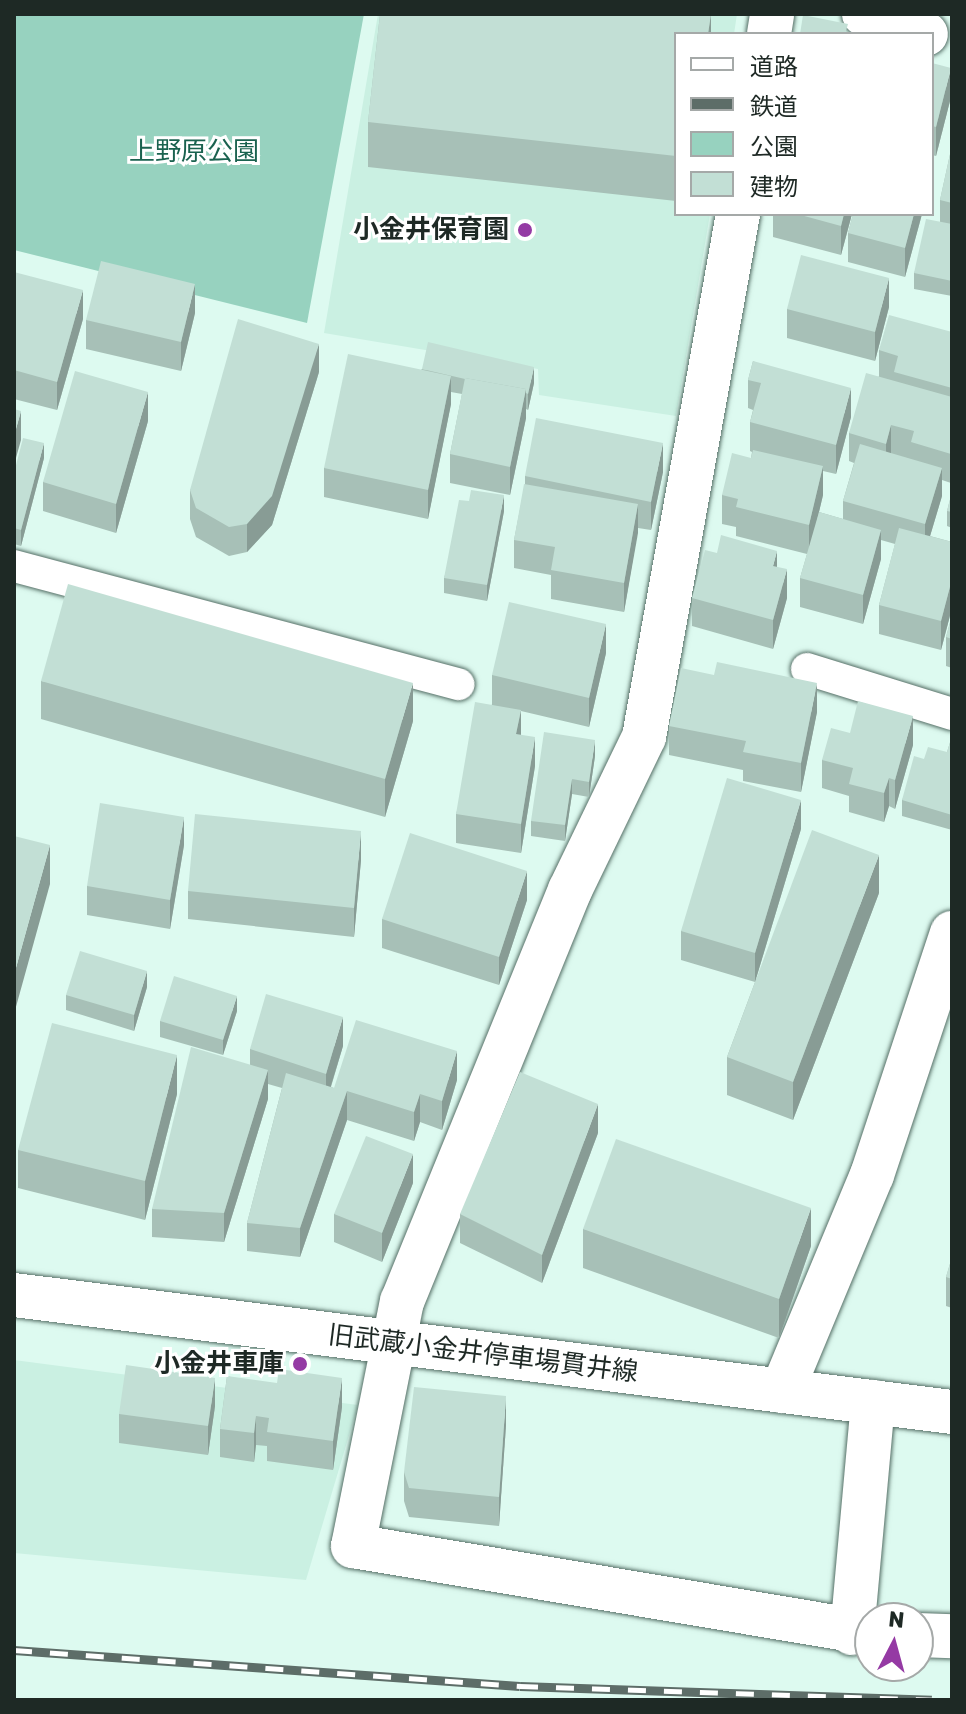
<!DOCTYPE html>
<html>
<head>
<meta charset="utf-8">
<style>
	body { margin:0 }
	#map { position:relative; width:966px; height:1714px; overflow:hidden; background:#ddfaf0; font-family:Rubik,"Noto Sans JP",sans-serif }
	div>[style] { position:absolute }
	.built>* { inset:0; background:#caf0e2 }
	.green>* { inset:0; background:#97d2bf }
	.roads { filter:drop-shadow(0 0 2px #556f66) drop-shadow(0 0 2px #556f66) }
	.service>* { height:32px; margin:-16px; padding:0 16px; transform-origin:16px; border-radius:16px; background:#fff }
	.minor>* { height:44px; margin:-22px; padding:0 22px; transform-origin:22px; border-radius:22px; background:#fff }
	.tertiary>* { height:44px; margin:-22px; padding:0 22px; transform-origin:22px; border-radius:22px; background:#fff }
	.rail>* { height:9px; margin-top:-4.5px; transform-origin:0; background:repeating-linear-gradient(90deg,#fff 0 18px,#5d6d68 0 36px); box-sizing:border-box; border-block:2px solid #5d6d68 }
	.wall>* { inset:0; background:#a7c0b7 }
	.shaded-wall>* { inset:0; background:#889c95 }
	.building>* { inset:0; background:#c2dfd5 }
	.dots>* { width:22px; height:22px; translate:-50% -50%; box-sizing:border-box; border:4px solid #fff; border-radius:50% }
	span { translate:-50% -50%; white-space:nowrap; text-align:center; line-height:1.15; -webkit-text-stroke:6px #fff; paint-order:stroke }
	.park-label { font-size:26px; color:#1a624f }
	.poi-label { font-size:26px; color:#1e2925; font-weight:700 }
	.right { translate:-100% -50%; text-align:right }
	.street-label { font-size:26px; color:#1e2925 }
	.frame { position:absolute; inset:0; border:16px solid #1e2925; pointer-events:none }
	.legend { position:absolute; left:674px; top:32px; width:260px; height:184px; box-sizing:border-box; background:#fff; border:2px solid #a5a9a8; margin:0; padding:10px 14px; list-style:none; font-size:24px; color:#1e2925 }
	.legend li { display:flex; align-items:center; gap:16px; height:40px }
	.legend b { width:40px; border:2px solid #a5a9a8 }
	.north { position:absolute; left:854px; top:1602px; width:80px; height:80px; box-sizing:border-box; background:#fff; border:2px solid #a5a9a8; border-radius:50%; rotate:6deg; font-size:22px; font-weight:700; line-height:32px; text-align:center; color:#1e2925 }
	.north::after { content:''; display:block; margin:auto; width:28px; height:36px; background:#953aa4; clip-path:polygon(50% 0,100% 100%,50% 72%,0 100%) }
</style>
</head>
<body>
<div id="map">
	<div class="built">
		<div style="clip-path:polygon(378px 14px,737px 14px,734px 34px,676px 34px,676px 214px,710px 214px,676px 416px,539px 395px,538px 369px,324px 333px)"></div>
		<div style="clip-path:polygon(14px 1360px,358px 1405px,306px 1580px,14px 1553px)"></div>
	</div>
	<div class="green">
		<div style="clip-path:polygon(14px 14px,364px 14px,307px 323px,14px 250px)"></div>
	</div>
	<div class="roads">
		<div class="service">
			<div style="left:14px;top:566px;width:460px;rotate:14.9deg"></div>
			<div style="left:807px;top:669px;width:152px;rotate:17.2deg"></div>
		</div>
		<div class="minor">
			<div style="left:864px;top:14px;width:65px;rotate:17.9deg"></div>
			<div style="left:769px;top:34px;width:20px;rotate:-81deg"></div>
			<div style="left:738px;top:214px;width:531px;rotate:100.19deg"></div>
			<div style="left:644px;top:737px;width:170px;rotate:115.8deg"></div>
			<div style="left:570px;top:890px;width:444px;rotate:112.2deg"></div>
			<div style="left:402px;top:1301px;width:250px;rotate:101.3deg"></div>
			<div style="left:353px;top:1546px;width:524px;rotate:9.55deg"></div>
			<div style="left:782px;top:1391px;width:234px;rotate:-67.4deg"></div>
			<div style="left:872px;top:1175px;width:255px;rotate:-71.7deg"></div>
			<div style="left:852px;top:1633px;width:232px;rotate:-84.8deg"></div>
			<div style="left:918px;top:1635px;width:34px;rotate:2deg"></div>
		</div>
		<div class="tertiary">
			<div style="left:14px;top:1295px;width:945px;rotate:7.11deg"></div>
		</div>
	</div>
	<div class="rail">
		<div style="left:14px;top:1650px;width:507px;rotate:4.07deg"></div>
		<div style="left:520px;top:1686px;width:412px;rotate:1.9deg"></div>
	</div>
	<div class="wall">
		<div style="clip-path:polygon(380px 14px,711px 14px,711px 34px,676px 34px,676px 201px,368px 167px,368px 122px)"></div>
		<div style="clip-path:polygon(932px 63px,951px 97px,936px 156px,932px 155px)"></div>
		<div style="clip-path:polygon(952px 145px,952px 296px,914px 289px,914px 273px,940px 222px,940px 200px)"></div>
		<div style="clip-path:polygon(773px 214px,852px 214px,841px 255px,773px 237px)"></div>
		<div style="clip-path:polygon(853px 214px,922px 214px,905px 277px,848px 262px,848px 233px)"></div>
		<div style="clip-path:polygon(14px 272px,83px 319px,57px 410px,14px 399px)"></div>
		<div style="clip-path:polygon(889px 307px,875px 361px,787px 338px,787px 309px)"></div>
		<div style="clip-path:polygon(195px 313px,181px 371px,86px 349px,86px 320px)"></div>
		<div style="clip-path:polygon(952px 332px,952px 481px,951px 483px,942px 480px,942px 496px,930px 536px,952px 542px,952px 608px,941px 650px,879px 634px,879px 605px,895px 544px,881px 540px,881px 559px,863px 624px,800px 607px,800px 578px,807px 554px,736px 536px,736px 527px,722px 524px,722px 495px,751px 458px,752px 452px,750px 451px,750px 422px,753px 410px,748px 408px,748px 380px,753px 361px,851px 417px,836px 474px,823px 471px,823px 495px,819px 512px,843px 519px,843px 501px,854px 463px,849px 461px,849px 433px,879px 376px,879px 350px)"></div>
		<div style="clip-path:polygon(422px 369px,534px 383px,528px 410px,526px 409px,526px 418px,510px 495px,450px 483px,450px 454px,462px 394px,451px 392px,451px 404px,428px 519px,324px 497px,324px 468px)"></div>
		<div style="clip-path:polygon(319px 372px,272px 525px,247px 552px,229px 556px,196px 537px,190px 519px,190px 490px)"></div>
		<div style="clip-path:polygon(148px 421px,116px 533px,43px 511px,43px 482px)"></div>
		<div style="clip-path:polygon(44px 458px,21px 546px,14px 544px,14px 473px)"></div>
		<div style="clip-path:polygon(663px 472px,651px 530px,638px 528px,624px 612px,551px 599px,551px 575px,514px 568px,514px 540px,525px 484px,525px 476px)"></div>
		<div style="clip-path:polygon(952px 492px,952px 528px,947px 526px,947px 511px)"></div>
		<div style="clip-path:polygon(469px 501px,504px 511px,487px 601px,444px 593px,444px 578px)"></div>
		<div style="clip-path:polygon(717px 553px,777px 567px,787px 598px,773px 649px,692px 626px,692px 598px)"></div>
		<div style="clip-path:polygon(952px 615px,952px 668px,946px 666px,946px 637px)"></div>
		<div style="clip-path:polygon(606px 653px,589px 727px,521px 711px,521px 735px,535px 766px,521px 853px,456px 843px,456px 814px,492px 704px,492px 675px)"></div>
		<div style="clip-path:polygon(41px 681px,413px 721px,385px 817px,41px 719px)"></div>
		<div style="clip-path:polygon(817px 712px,801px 792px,743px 781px,743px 770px,669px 755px,669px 726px)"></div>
		<div style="clip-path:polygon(850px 733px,913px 745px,895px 809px,889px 806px,884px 822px,849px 812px,849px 796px,822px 788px,822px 760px)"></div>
		<div style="clip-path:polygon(952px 736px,952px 830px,902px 816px,902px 800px,924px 759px,947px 752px)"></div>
		<div style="clip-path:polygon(595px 756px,589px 797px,572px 794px,565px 841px,531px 836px,531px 821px)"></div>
		<div style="clip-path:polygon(801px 829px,756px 979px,879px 893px,793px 1120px,727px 1095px,727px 1057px,755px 982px,681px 960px,681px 931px)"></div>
		<div style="clip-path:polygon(184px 845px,170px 929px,87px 915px,87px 886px)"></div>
		<div style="clip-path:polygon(361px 860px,354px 937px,188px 919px,188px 891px)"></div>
		<div style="clip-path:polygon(527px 900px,499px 985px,382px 948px,382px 919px)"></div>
		<div style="clip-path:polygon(147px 987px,134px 1031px,66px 1010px,66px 995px)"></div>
		<div style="clip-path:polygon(237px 1011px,223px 1055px,160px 1037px,160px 1021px)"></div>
		<div style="clip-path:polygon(343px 1046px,331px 1087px,334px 1088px,457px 1080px,442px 1130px,420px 1122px,414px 1141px,347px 1120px,300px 1257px,247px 1251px,247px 1223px,282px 1088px,268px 1084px,268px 1099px,224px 1242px,152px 1237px,152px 1209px,250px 1065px,250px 1049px)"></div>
		<div style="clip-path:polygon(177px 1094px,145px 1220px,18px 1188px,18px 1150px)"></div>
		<div style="clip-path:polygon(598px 1133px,542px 1283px,460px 1243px,460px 1214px)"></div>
		<div style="clip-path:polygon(413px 1183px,382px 1262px,334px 1242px,334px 1214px)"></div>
		<div style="clip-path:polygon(583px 1229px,811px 1246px,779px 1338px,583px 1268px)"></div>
		<div style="clip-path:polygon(952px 1257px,952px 1308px,946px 1306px,946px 1277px)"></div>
		<div style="clip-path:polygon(227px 1376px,342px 1407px,333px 1470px,267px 1461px,267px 1446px,256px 1445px,254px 1462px,220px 1457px,220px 1429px)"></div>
		<div style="clip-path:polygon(215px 1406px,208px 1455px,119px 1443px,119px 1414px)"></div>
		<div style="clip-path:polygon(506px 1425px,499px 1526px,409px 1517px,404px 1501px,404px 1472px)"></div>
	</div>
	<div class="shaded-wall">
		<div style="clip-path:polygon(711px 14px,711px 34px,708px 34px)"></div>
		<div style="clip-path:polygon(951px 68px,951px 97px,936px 156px,936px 127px)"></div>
		<div style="clip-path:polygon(844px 214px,852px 214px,841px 255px,841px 226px)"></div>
		<div style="clip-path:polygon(914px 214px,922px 214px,905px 277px,905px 248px)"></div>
		<div style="clip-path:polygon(889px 278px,889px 307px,875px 361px,875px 332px)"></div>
		<div style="clip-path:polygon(195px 284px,195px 313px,181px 371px,181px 342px)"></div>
		<div style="clip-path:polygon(83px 290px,83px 319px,57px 410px,57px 382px)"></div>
		<div style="clip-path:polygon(319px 344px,319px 372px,272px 525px,247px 552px,247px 524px)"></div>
		<div style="clip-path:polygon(534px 367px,534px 383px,528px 410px,528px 394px)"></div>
		<div style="clip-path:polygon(451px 376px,451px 404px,428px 519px,428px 490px)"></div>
		<div style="clip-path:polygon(851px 388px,851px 417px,836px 474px,836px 445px)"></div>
		<div style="clip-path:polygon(526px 389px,526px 418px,510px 495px,510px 467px)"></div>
		<div style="clip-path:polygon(148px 392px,148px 421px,116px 533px,116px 504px)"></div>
		<div style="clip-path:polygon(21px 411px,21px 440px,14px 465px,14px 436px)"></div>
		<div style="clip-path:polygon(891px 425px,891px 454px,886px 472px,886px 444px)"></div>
		<div style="clip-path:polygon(44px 443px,44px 458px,21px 546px,21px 530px)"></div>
		<div style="clip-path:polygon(663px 443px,663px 472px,651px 530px,651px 502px)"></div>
		<div style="clip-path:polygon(823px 466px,823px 495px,809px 554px,809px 525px)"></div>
		<div style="clip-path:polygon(942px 468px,942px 496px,925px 553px,925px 524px)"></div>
		<div style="clip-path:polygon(504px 495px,504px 511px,487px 601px,487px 585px)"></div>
		<div style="clip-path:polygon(638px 504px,638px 533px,624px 612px,624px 583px)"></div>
		<div style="clip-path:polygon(881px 530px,881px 559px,863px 624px,863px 595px)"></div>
		<div style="clip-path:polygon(777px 551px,777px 580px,773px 566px)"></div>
		<div style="clip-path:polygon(787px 569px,787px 598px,773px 649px,773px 620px)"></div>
		<div style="clip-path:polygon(952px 579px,952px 608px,941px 650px,941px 621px)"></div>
		<div style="clip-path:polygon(606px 624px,606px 653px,589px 727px,589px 698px)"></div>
		<div style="clip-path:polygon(413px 683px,413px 721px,385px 817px,385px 779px)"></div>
		<div style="clip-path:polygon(817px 683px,817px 712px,801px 792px,801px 763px)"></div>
		<div style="clip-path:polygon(521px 710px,521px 739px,516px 734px)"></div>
		<div style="clip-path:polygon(913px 716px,913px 745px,895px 809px,895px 780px)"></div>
		<div style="clip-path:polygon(535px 737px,535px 766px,521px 853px,521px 824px)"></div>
		<div style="clip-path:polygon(595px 740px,595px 756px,589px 797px,589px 782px)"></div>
		<div style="clip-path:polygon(889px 778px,889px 806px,884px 822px,884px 793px)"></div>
		<div style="clip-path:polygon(572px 779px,572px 794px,565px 841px,565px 825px)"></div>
		<div style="clip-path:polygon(801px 800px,801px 829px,755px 982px,755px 953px)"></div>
		<div style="clip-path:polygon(184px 817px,184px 845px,170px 929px,170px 900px)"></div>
		<div style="clip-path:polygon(361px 831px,361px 860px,354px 937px,354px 908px)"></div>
		<div style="clip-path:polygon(50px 845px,50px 884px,14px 1014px,14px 975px)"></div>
		<div style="clip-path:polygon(879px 855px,879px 893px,793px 1120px,793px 1082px)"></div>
		<div style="clip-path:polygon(527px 871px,527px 900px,499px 985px,499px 957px)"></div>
		<div style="clip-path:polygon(147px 971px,147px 987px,134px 1031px,134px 1015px)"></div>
		<div style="clip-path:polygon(237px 996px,237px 1011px,223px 1055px,223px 1040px)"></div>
		<div style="clip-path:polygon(343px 1017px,343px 1046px,326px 1102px,326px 1074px)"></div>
		<div style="clip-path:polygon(457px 1051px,457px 1080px,442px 1130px,442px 1101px)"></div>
		<div style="clip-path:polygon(177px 1055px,177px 1094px,145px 1220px,145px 1181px)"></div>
		<div style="clip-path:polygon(268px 1070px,268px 1099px,224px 1242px,224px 1213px)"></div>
		<div style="clip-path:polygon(347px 1091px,347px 1120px,300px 1257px,300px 1228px)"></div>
		<div style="clip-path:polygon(420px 1094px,420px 1122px,414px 1141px,414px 1112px)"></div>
		<div style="clip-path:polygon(598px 1104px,598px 1133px,542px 1283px,542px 1255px)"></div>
		<div style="clip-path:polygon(413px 1154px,413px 1183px,382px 1262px,382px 1233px)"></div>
		<div style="clip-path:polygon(811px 1208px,811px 1246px,779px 1338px,779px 1299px)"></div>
		<div style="clip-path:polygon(215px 1378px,215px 1406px,208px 1455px,208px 1426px)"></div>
		<div style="clip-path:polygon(342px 1378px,342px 1407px,333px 1470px,333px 1441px)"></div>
		<div style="clip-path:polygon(506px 1396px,506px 1425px,499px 1526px,499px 1497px)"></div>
		<div style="clip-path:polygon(256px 1416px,256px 1445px,254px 1462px,254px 1433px)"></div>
	</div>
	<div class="building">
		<div style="clip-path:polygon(380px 14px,711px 14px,708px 34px,676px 34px,676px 156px,368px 122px)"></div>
		<div style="clip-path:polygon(803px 15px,848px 24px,845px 34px,800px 34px)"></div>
		<div style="clip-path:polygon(932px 63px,951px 68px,936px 127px,932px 126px)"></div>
		<div style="clip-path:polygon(952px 145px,952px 203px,940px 200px)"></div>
		<div style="clip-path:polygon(797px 214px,844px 214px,841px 226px)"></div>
		<div style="clip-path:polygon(853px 214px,914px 214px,905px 248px,848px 233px)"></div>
		<div style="clip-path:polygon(926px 219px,952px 224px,952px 281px,914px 273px)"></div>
		<div style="clip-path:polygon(801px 255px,889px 278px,875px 332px,787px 309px)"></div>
		<div style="clip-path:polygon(101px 261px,195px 284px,181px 342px,86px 320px)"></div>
		<div style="clip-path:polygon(14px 272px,83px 290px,57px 382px,14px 370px)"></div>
		<div style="clip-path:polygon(889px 315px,952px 332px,952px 388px,894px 372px,898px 356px,879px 350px)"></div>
		<div style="clip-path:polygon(238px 319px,319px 344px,272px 496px,247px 524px,229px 527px,196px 508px,190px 490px)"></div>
		<div style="clip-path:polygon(428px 342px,534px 367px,528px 394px,526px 393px,526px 389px,465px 378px,465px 379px,422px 369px)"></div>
		<div style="clip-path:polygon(348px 354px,451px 376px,428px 490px,324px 468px)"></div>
		<div style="clip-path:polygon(753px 361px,851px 388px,836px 445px,750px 422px,761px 383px,748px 380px)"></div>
		<div style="clip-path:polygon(75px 371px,148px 392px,116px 504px,43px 482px)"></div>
		<div style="clip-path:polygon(866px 373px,952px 397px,951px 454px,911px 442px,914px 431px,891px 425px,886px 444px,849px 433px)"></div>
		<div style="clip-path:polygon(465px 378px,526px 389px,510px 467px,450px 454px)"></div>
		<div style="clip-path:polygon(14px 409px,21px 411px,14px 436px)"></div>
		<div style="clip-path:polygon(536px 418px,663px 443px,651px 502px,525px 476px)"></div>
		<div style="clip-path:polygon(23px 438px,44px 443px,21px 530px,14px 528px,14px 473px)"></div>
		<div style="clip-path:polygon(860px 444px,942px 468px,925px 524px,843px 501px)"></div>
		<div style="clip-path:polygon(753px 450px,823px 466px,809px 525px,736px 507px,738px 499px,722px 495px,732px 453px,751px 458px)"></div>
		<div style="clip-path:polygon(524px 484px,638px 504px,624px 583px,551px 570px,555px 547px,514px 540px)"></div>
		<div style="clip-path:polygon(471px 490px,504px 495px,487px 585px,444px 578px,459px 500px,469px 501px)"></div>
		<div style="clip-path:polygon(952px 492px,952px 512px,947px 511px)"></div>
		<div style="clip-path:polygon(819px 512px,881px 530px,863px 595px,800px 578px)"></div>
		<div style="clip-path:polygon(899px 528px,952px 542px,952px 579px,941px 621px,879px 605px)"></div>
		<div style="clip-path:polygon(721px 535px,777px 551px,773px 566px,787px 569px,773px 620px,692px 598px,705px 550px,717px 553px)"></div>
		<div style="clip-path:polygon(68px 584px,413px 683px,385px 779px,41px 681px)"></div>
		<div style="clip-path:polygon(509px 602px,606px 624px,589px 698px,492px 675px)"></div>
		<div style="clip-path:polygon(952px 615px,952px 639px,946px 637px)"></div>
		<div style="clip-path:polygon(717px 662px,817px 683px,801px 763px,743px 752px,746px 741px,669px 726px,681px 668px,714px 675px)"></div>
		<div style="clip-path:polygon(858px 701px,913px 716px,895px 780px,889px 778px,884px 793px,849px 784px,853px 768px,822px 760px,831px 728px,850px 733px)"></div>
		<div style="clip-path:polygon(475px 702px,521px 710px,516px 734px,535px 737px,521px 824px,456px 814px)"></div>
		<div style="clip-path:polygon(544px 732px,595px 740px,589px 782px,572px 779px,565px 825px,531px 821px)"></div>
		<div style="clip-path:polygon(952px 736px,952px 815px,902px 800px,914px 756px,924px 759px,928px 747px,947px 752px)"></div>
		<div style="clip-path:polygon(727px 778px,801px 800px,755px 953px,681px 931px)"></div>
		<div style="clip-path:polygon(100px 803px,184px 817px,170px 900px,87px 886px)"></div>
		<div style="clip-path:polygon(195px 814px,361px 831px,354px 908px,188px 891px)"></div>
		<div style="clip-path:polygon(812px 830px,879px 855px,793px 1082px,727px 1057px)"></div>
		<div style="clip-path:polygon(410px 833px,527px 871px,499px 957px,382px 919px)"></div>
		<div style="clip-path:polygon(14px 836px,50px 845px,14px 975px)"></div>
		<div style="clip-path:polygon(80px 951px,147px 971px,134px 1015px,66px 995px)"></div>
		<div style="clip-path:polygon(174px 976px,237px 996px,223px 1040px,160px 1021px)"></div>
		<div style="clip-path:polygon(266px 994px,343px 1017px,326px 1074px,250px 1049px)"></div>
		<div style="clip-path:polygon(356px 1020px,457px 1051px,442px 1101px,420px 1094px,414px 1112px,347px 1091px,300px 1228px,247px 1223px,286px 1073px,334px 1088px)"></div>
		<div style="clip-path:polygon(52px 1023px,177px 1055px,145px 1181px,18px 1150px)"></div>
		<div style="clip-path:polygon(191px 1047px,268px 1070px,224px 1213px,152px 1209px)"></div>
		<div style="clip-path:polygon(520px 1072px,598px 1104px,542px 1255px,460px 1214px)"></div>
		<div style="clip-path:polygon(366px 1136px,413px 1154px,382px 1233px,334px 1214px)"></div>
		<div style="clip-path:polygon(616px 1139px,811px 1208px,779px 1299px,583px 1229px)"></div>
		<div style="clip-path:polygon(952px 1257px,952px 1279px,946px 1277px)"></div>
		<div style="clip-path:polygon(126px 1365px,215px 1378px,208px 1426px,119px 1414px)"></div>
		<div style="clip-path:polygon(279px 1369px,342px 1378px,333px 1441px,267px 1432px,269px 1418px,256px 1416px,254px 1433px,220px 1429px,227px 1376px,277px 1383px)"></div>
		<div style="clip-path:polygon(414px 1387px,506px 1396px,499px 1497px,409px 1488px,404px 1472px)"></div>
	</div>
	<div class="dots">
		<div style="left:525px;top:230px;background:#953aa4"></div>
		<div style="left:300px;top:1364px;background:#953aa4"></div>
	</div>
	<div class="park-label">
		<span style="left:194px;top:152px">上野原公園</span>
	</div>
	<div class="poi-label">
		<span class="right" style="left:509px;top:230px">小金井保育園</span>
		<span class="right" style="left:284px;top:1364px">小金井車庫</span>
	</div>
	<div class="street-label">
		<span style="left:483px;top:1354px;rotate:7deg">旧武蔵小金井停車場貫井線</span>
	</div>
	<div class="frame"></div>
	<ul class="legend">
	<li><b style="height:10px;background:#fff"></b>道路</li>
	<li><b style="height:10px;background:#5d6d68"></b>鉄道</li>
	<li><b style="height:22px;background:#97d2bf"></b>公園</li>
	<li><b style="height:22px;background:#c2dfd5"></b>建物</li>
	</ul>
	<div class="north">N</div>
</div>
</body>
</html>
